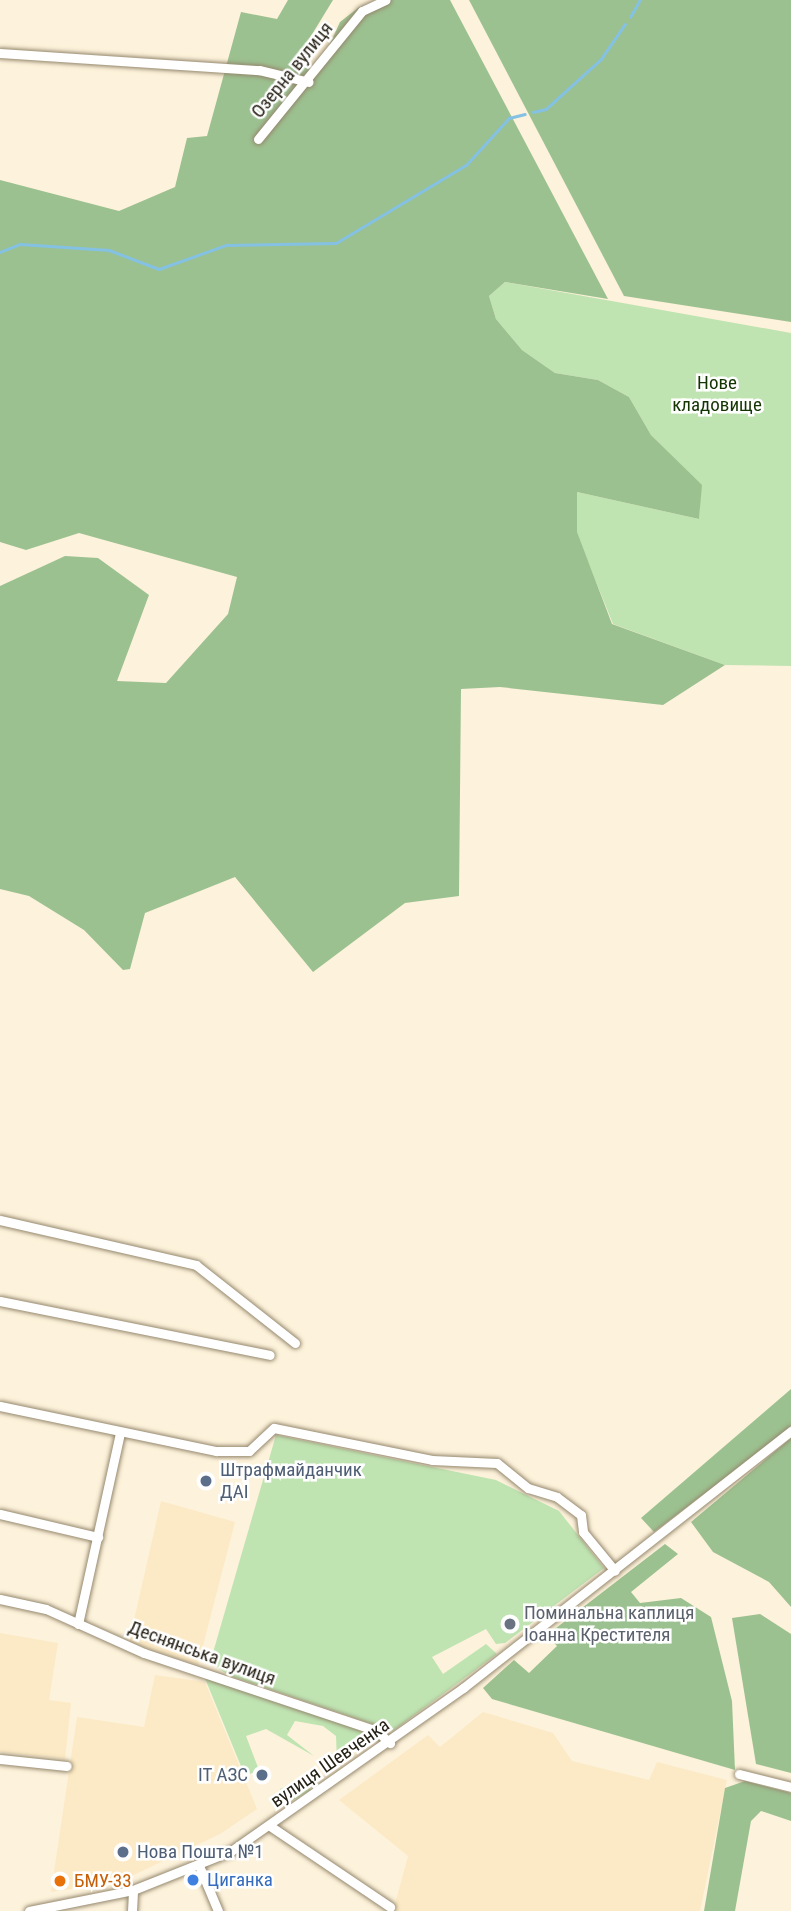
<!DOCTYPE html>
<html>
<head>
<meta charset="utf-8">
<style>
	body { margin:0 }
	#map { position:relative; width:791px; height:1911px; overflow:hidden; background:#fdf2db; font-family:"Roboto Condensed",sans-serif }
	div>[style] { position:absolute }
	.built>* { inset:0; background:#fceac6 }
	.green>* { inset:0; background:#bfe4b2 }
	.forest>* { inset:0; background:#9cc190 }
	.stream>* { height:2.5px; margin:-1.25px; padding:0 1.25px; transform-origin:1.25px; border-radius:1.25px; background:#84c1e2 }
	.roads { filter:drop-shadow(0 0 2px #95886e) drop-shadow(0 0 2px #95886e) }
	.minor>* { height:9px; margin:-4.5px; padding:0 4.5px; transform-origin:4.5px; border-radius:4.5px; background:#fff }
	.dots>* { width:19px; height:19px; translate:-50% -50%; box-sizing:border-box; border:4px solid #fff; border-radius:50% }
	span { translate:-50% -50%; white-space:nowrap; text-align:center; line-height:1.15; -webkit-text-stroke:5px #fff; paint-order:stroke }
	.street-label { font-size:19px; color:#272217 }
	.park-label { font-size:19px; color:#133502 }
	.service-label { font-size:19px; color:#4e5e75 }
	.left { translate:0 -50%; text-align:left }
	.right { translate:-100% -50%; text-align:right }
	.worship-label { font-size:19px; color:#5b616d }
	.shop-label { font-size:19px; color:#366cbe }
	.food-label { font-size:19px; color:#c56008 }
</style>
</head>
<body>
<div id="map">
	<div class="built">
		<div style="clip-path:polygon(161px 1501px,235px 1522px,198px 1665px,129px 1642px)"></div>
		<div style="clip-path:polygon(0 1633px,58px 1643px,49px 1700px,71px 1703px,65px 1759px,0 1752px)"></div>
		<div style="clip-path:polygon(155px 1675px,205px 1682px,257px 1809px,220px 1834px,119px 1882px,51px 1892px,77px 1717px,144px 1727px)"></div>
		<div style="clip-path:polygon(483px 1712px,553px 1733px,572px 1761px,649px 1780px,657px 1762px,727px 1780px,700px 1911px,393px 1911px,408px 1856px,339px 1800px,428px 1735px,440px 1747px)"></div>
	</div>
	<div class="green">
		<div style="clip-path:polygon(505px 282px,791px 333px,791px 666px,725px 665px,613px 624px,576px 532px,577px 492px,699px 519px,701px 485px,651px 435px,629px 397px,598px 380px,555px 373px,522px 350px,496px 319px,489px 296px)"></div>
		<div style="clip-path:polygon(276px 1435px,496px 1480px,559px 1511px,604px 1568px,505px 1643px,496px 1644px,486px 1629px,432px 1657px,443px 1674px,486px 1644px,497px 1654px,393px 1731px,230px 1676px,210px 1663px)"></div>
		<div style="clip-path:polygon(204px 1676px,375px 1733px,379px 1739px,337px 1761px,336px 1736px,323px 1726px,295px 1721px,287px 1735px,314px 1756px,266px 1729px,246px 1736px,259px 1770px,245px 1776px)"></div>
		<div style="clip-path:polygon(304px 1779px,311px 1790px,283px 1806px,280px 1789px)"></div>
	</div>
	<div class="forest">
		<div style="clip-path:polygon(288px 0,333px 0,300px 54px,305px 68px,320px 66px,340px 22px,358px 8px,380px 0,450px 0,608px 299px,505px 282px,489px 296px,496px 319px,522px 350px,555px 373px,598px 380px,629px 397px,651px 435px,702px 485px,699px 519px,577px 492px,577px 532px,612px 624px,725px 665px,663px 705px,500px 687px,461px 689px,459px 896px,405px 903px,313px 972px,235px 877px,145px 913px,130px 969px,123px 970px,84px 930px,29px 896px,0 889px,0 586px,65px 556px,98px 558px,149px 595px,117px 681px,166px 683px,228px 614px,237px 577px,79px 533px,26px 550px,0 542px,0 180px,119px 211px,175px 187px,187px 138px,207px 136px,241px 12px,277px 19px)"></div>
		<div style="clip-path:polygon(469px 0,791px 0,791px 322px,624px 296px)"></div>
		<div style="clip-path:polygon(791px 1389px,791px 1428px,654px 1532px,641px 1518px)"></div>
		<div style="clip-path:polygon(791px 1438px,791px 1607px,769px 1582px,713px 1552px,691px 1522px)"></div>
		<div style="clip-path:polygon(665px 1544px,678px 1554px,631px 1592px,640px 1603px,681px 1598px,711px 1617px,732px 1701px,735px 1770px,492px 1699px,483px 1688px,514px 1660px,529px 1673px,557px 1646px,547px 1635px)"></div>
		<div style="clip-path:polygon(760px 1614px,791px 1634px,791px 1773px,756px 1764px,732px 1618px)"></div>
		<div style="clip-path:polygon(745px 1781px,791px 1793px,791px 1821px,761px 1811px,751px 1821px,735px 1911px,704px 1911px,725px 1788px)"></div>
	</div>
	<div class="stream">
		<div style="left:630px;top:17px;width:20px;rotate:-60deg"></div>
		<div style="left:533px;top:112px;width:13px;rotate:-13deg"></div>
		<div style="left:546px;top:109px;width:74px;rotate:-42.3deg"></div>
		<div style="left:601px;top:59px;width:42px;rotate:-55.6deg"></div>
		<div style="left:0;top:252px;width:22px;rotate:-22deg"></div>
		<div style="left:20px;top:244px;width:89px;rotate:3.9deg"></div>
		<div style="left:109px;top:250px;width:53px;rotate:20.8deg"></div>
		<div style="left:159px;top:269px;width:71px;rotate:-19.7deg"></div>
		<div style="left:226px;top:245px;width:110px;rotate:-1deg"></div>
		<div style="left:336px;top:243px;width:152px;rotate:-31deg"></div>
		<div style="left:466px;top:165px;width:64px;rotate:-47.5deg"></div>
		<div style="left:509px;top:118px;width:16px;rotate:-14deg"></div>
	</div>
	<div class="roads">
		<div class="minor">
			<div style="left:0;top:53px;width:260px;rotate:3.8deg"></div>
			<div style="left:259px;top:70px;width:51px;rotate:13.5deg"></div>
			<div style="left:258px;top:139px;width:165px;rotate:-50.9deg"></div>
			<div style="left:362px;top:11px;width:26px;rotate:-25deg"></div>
			<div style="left:0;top:1220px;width:201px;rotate:12.9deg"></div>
			<div style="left:196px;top:1265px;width:126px;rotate:38.2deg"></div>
			<div style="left:0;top:1301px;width:275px;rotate:11.3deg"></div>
			<div style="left:0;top:1406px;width:221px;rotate:11.8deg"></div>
			<div style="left:216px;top:1451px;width:33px"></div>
			<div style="left:249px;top:1451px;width:34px;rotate:-43deg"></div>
			<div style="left:274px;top:1428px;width:161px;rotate:11.4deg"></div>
			<div style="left:432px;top:1460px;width:65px;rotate:2.6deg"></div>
			<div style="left:497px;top:1463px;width:40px;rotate:39deg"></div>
			<div style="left:528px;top:1488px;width:30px;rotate:17deg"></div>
			<div style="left:557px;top:1497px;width:30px;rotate:37deg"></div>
			<div style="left:581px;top:1515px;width:17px;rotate:83deg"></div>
			<div style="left:583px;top:1532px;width:50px;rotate:50.6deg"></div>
			<div style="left:0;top:1514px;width:101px;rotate:13.2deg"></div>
			<div style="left:0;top:1599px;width:47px;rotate:12.3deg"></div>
			<div style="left:46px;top:1609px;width:107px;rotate:24.2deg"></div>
			<div style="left:144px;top:1653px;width:246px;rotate:18.5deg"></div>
			<div style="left:377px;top:1731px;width:18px;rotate:43deg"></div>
			<div style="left:78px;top:1624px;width:196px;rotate:-77.6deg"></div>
			<div style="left:0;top:1759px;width:67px;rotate:6deg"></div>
			<div style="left:739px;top:1774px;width:54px;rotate:14deg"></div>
			<div style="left:270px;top:1826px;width:145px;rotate:34deg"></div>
			<div style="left:200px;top:1868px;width:47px;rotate:67.3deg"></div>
			<div style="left:29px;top:1911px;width:106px;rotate:-11.4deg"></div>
			<div style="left:133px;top:1890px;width:105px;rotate:-21.7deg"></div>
			<div style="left:231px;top:1851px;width:284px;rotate:-35.1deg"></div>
			<div style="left:463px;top:1688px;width:417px;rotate:-38.1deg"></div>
			<div style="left:132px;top:1911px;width:21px;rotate:-87deg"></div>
		</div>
	</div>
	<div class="dots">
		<div style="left:206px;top:1481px;background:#5c6f8a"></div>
		<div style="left:510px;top:1624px;background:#6b7280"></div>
		<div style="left:262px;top:1775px;background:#5c6f8a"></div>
		<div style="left:123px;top:1852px;background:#5c6f8a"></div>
		<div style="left:193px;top:1880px;background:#3f7fe0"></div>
		<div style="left:60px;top:1881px;background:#e8710a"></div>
	</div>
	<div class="street-label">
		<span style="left:292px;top:70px;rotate:-51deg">Озерна вулиця</span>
		<span style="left:202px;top:1653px;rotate:20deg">Деснянська вулиця</span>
		<span style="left:330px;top:1763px;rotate:-35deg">вулиця Шевченка</span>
	</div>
	<div class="park-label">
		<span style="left:717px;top:394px">Нове<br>кладовище</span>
	</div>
	<div class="service-label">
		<span class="left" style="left:220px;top:1481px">Штрафмайданчик<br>ДАІ</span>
		<span class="right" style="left:248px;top:1775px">ІТ АЗС</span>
		<span class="left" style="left:137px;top:1852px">Нова Пошта №1</span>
	</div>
	<div class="worship-label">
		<span class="left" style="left:524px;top:1624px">Поминальна каплиця<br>Іоанна Крестителя</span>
	</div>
	<div class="shop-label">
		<span class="left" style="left:207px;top:1880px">Циганка</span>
	</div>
	<div class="food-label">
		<span class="left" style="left:74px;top:1881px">БМУ-33</span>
	</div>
</div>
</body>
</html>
